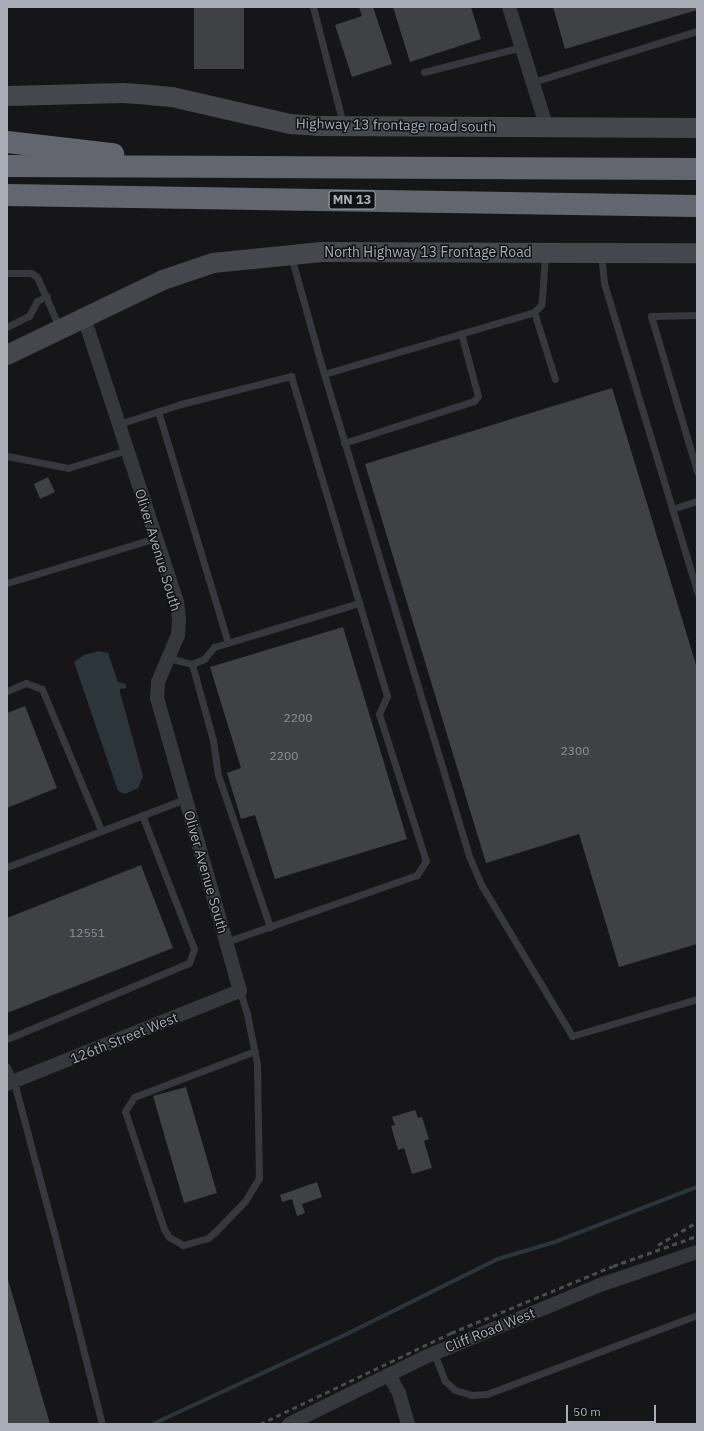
<!DOCTYPE html>
<html>
<head>
<meta charset="utf-8">
<style>
	body { margin:0 }
	#map { position:relative; width:704px; height:1431px; overflow:hidden; background:#161618; font-family:"IBM Plex Sans",sans-serif }
	div>[style] { position:absolute }
	.water>* { inset:0; background:#2c353c }
	.stream>* { height:3.5px; margin:-1.75px; padding:0 1.75px; transform-origin:1.75px; border-radius:1.75px; background:#2c353c }
	.building>* { inset:0; background:#404145 }
	.lane>* { height:7px; margin:-3.5px; padding:0 3.5px; transform-origin:3.5px; border-radius:3.5px; background:#37383d }
	.street>* { height:14px; margin:-7px; padding:0 7px; transform-origin:7px; border-radius:7px; background:#37383d }
	.secondary>* { height:20px; margin:-10px; padding:0 10px; transform-origin:10px; border-radius:10px; background:#45474d }
	.highway>* { height:22px; margin:-11px; padding:0 11px; transform-origin:11px; border-radius:11px; background:#63666e }
	.rail>* { height:3px; margin-top:-1.5px; transform-origin:0; background:repeating-linear-gradient(90deg,#4a4c52 0 5px,transparent 0 9px) }
	span { translate:-50% -50%; white-space:nowrap; text-align:center; line-height:1.15; -webkit-text-stroke:3px #111113; paint-order:stroke }
	.number-label { font-size:12px; color:#8e929b }
	.number-label span { -webkit-text-stroke-width:0 }
	.shield-label span { padding:1px 3px; background:#111113; border:1px solid; border-radius:3px; -webkit-text-stroke-width:0 }
	.shield-label { font-size:13px; color:#a8adb8; font-weight:700 }
	.street-label { font-size:14px; color:#a8adb8 }
	.frame { position:absolute; inset:0; border:8px solid #a8adb8; pointer-events:none }
	.scale { position:absolute; left:566px; top:1405px; width:90px; height:18px; box-sizing:border-box; border:2px solid #a8adb8; border-top:0; padding-left:5px; font-size:12px; line-height:14px; white-space:nowrap; color:#a8adb8; -webkit-text-stroke:3px #111113; paint-order:stroke }
</style>
</head>
<body>
<div id="map">
	<div class="water">
		<div style="clip-path:polygon(99px 651px,108px 653px,118px 682px,126px 684px,126px 688px,120px 689px,120px 692px,143px 776px,138px 788px,125px 794px,118px 791px,74px 662px,84px 655px)"></div>
	</div>
	<div class="stream">
		<div style="left:153px;top:1424px;width:218px;rotate:-24.9deg"></div>
		<div style="left:351px;top:1332px;width:164px;rotate:-26.4deg"></div>
		<div style="left:498px;top:1259px;width:59px;rotate:-16.6deg"></div>
		<div style="left:555px;top:1242px;width:152px;rotate:-21.2deg"></div>
	</div>
	<div class="building">
		<div style="clip-path:polygon(194px 7px,244px 7px,244px 69px,194px 69px)"></div>
		<div style="clip-path:polygon(359px 7px,373px 7px,392px 64px,352px 77px,335px 25px,362px 16px)"></div>
		<div style="clip-path:polygon(393px 7px,471px 7px,481px 39px,410px 62px)"></div>
		<div style="clip-path:polygon(553px 7px,697px 7px,697px 10px,565px 49px)"></div>
		<div style="clip-path:polygon(612px 388px,697px 668px,697px 944px,619px 967px,579px 834px,486px 863px,365px 464px)"></div>
		<div style="clip-path:polygon(48px 477px,55px 492px,40px 499px,34px 484px)"></div>
		<div style="clip-path:polygon(343px 627px,407px 839px,275px 879px,255px 815px,241px 819px,227px 773px,241px 768px,210px 667px)"></div>
		<div style="clip-path:polygon(25px 706px,57px 788px,7px 808px,7px 713px)"></div>
		<div style="clip-path:polygon(141px 865px,173px 948px,7px 1013px,7px 918px)"></div>
		<div style="clip-path:polygon(186px 1087px,217px 1193px,184px 1203px,153px 1096px)"></div>
		<div style="clip-path:polygon(415px 1110px,418px 1118px,422px 1117px,429px 1139px,424px 1141px,432px 1168px,412px 1174px,404px 1148px,398px 1150px,391px 1126px,395px 1125px,392px 1117px)"></div>
		<div style="clip-path:polygon(317px 1182px,322px 1197px,302px 1204px,305px 1213px,297px 1216px,292px 1199px,282px 1202px,280px 1195px)"></div>
		<div style="clip-path:polygon(7px 1276px,50px 1424px,7px 1424px)"></div>
	</div>
	<div class="lane">
		<div style="left:313px;top:7px;width:121px;rotate:75.6deg"></div>
		<div style="left:424px;top:72px;width:101px;rotate:-14.3deg"></div>
		<div style="left:533px;top:82px;width:172px;rotate:-17.3deg"></div>
		<div style="left:601px;top:254px;width:29px;rotate:84deg"></div>
		<div style="left:604px;top:283px;width:323px;rotate:73.2deg"></div>
		<div style="left:291px;top:256px;width:123px;rotate:74.4deg"></div>
		<div style="left:324px;top:374px;width:219px;rotate:-16.4deg"></div>
		<div style="left:534px;top:312px;width:10px;rotate:-45deg"></div>
		<div style="left:541px;top:305px;width:7px;rotate:-82deg"></div>
		<div style="left:542px;top:298px;width:43px;rotate:-86deg"></div>
		<div style="left:7px;top:273px;width:24px"></div>
		<div style="left:31px;top:273px;width:7px;rotate:34deg"></div>
		<div style="left:37px;top:277px;width:57px;rotate:66.1deg"></div>
		<div style="left:534px;top:312px;width:70px;rotate:72.6deg"></div>
		<div style="left:697px;top:315px;width:46px;rotate:178.8deg"></div>
		<div style="left:651px;top:316px;width:162px;rotate:73.5deg"></div>
		<div style="left:7px;top:327px;width:25px;rotate:-27deg"></div>
		<div style="left:29px;top:316px;width:17px;rotate:-62deg"></div>
		<div style="left:37px;top:301px;width:11px;rotate:-27deg"></div>
		<div style="left:324px;top:374px;width:503px;rotate:73.26deg"></div>
		<div style="left:469px;top:856px;width:33px;rotate:67deg"></div>
		<div style="left:482px;top:886px;width:175px;rotate:59deg"></div>
		<div style="left:572px;top:1036px;width:130px;rotate:-16.5deg"></div>
		<div style="left:158px;top:411px;width:242px;rotate:73.2deg"></div>
		<div style="left:119px;top:424px;width:65px;rotate:-17.9deg"></div>
		<div style="left:181px;top:404px;width:114px;rotate:-14.3deg"></div>
		<div style="left:291px;top:376px;width:334px;rotate:73.3deg"></div>
		<div style="left:387px;top:696px;width:20px;rotate:114deg"></div>
		<div style="left:379px;top:714px;width:154px;rotate:72.3deg"></div>
		<div style="left:426px;top:861px;width:17px;rotate:123deg"></div>
		<div style="left:417px;top:875px;width:202px;rotate:160.7deg"></div>
		<div style="left:344px;top:443px;width:137px;rotate:-17.9deg"></div>
		<div style="left:474px;top:401px;width:6px;rotate:-51deg"></div>
		<div style="left:478px;top:396px;width:65px;rotate:-105.1deg"></div>
		<div style="left:7px;top:456px;width:62px;rotate:11.1deg"></div>
		<div style="left:68px;top:468px;width:62px;rotate:-17deg"></div>
		<div style="left:672px;top:509px;width:26px;rotate:-18deg"></div>
		<div style="left:7px;top:583px;width:156px;rotate:-16.8deg"></div>
		<div style="left:168px;top:658px;width:25px;rotate:14deg"></div>
		<div style="left:192px;top:664px;width:13px;rotate:-23deg"></div>
		<div style="left:204px;top:659px;width:16px;rotate:-50deg"></div>
		<div style="left:214px;top:647px;width:152px;rotate:-16.9deg"></div>
		<div style="left:192px;top:664px;width:79px;rotate:74.6deg"></div>
		<div style="left:213px;top:740px;width:35px;rotate:82deg"></div>
		<div style="left:218px;top:775px;width:161px;rotate:71.1deg"></div>
		<div style="left:7px;top:691px;width:21px;rotate:-23deg"></div>
		<div style="left:26px;top:683px;width:17px;rotate:21deg"></div>
		<div style="left:42px;top:689px;width:153px;rotate:67.3deg"></div>
		<div style="left:7px;top:867px;width:191px;rotate:-20.9deg"></div>
		<div style="left:240px;top:991px;width:24px;rotate:73deg"></div>
		<div style="left:247px;top:1014px;width:51px;rotate:78.7deg"></div>
		<div style="left:257px;top:1064px;width:114px;rotate:89deg"></div>
		<div style="left:259px;top:1178px;width:27px;rotate:121deg"></div>
		<div style="left:245px;top:1201px;width:42px;rotate:134deg"></div>
		<div style="left:216px;top:1231px;width:11px;rotate:139deg"></div>
		<div style="left:208px;top:1238px;width:26px;rotate:164deg"></div>
		<div style="left:183px;top:1245px;width:16px;rotate:-150deg"></div>
		<div style="left:169px;top:1237px;width:9px;rotate:-122deg"></div>
		<div style="left:164px;top:1229px;width:124px;rotate:-108.3deg"></div>
		<div style="left:125px;top:1111px;width:17px;rotate:-57deg"></div>
		<div style="left:134px;top:1097px;width:129px;rotate:-20.8deg"></div>
		<div style="left:7px;top:1039px;width:197px;rotate:-22.7deg"></div>
		<div style="left:189px;top:963px;width:15px;rotate:-70deg"></div>
		<div style="left:194px;top:949px;width:144px;rotate:-111.2deg"></div>
		<div style="left:7px;top:1067px;width:17px;rotate:65deg"></div>
		<div style="left:14px;top:1082px;width:155px;rotate:75.1deg"></div>
		<div style="left:54px;top:1232px;width:198px;rotate:76deg"></div>
		<div style="left:434px;top:1353px;width:30px;rotate:69deg"></div>
		<div style="left:445px;top:1381px;width:13px;rotate:42deg"></div>
		<div style="left:455px;top:1390px;width:17px;rotate:17deg"></div>
		<div style="left:471px;top:1395px;width:16px;rotate:-4deg"></div>
		<div style="left:487px;top:1394px;width:224px;rotate:-20.6deg"></div>
	</div>
	<div class="street">
		<div style="left:509px;top:7px;width:127px;rotate:72.6deg"></div>
		<div style="left:7px;top:1084px;width:251px;rotate:-21.8deg"></div>
		<div style="left:240px;top:991px;width:305px;rotate:-105.8deg"></div>
		<div style="left:157px;top:698px;width:16px;rotate:-86deg"></div>
		<div style="left:158px;top:682px;width:51px;rotate:-66.9deg"></div>
		<div style="left:178px;top:635px;width:15px;rotate:-86deg"></div>
		<div style="left:179px;top:620px;width:18px;rotate:-96deg"></div>
		<div style="left:177px;top:602px;width:299px;rotate:-108.1deg"></div>
		<div style="left:389px;top:1375px;width:21px;rotate:61deg"></div>
		<div style="left:399px;top:1393px;width:32px;rotate:74deg"></div>
		<div style="left:289px;top:1424px;width:149px;rotate:-26.2deg"></div>
		<div style="left:423px;top:1358px;width:191px;rotate:-22.4deg"></div>
		<div style="left:600px;top:1285px;width:102px;rotate:-18.8deg"></div>
	</div>
	<div class="secondary">
		<div style="left:7px;top:96px;width:116px;rotate:-1.5deg"></div>
		<div style="left:123px;top:93px;width:26px;rotate:4deg"></div>
		<div style="left:149px;top:95px;width:23px;rotate:5deg"></div>
		<div style="left:172px;top:97px;width:121px;rotate:12.9deg"></div>
		<div style="left:290px;top:124px;width:27px;rotate:4deg"></div>
		<div style="left:317px;top:126px;width:380px;rotate:0.3deg"></div>
		<div style="left:7px;top:355px;width:173px;rotate:-25.7deg"></div>
		<div style="left:163px;top:280px;width:53px;rotate:-18.8deg"></div>
		<div style="left:213px;top:263px;width:109px;rotate:-5.8deg"></div>
		<div style="left:321px;top:252px;width:376px;rotate:0.2deg"></div>
	</div>
	<div class="highway">
		<div style="left:7px;top:142px;width:107px;rotate:6.5deg"></div>
		<div style="left:7px;top:166px;width:690px;rotate:0.25deg"></div>
		<div style="left:7px;top:195px;width:690px;rotate:0.91deg"></div>
	</div>
	<div class="rail">
		<div style="left:658px;top:1245px;width:45px;rotate:-30.5deg"></div>
		<div style="left:260px;top:1424px;width:212px;rotate:-25.5deg"></div>
		<div style="left:451px;top:1333px;width:175px;rotate:-22.5deg"></div>
		<div style="left:613px;top:1266px;width:89px;rotate:-19.7deg"></div>
	</div>
	<div class="number-label">
		<span style="left:298px;top:718px">2200</span>
		<span style="left:575px;top:751px">2300</span>
		<span style="left:284px;top:756px">2200</span>
		<span style="left:87px;top:933px">12551</span>
	</div>
	<div class="shield-label">
		<span style="left:352px;top:200px">MN 13</span>
	</div>
	<div class="street-label">
		<span style="left:396px;top:125px;rotate:1deg">Highway 13 frontage road south</span>
		<span style="left:428px;top:252px">North Highway 13 Frontage Road</span>
		<span style="left:158px;top:550px;rotate:73deg">Oliver Avenue South</span>
		<span style="left:206px;top:872px;rotate:74deg">Oliver Avenue South</span>
		<span style="left:124px;top:1038px;rotate:-22deg">126th Street West</span>
		<span style="left:490px;top:1330px;rotate:-22deg">Cliff Road West</span>
	</div>
	<div class="frame"></div>
	<div class="scale">50 m</div>
</div>
</body>
</html>
